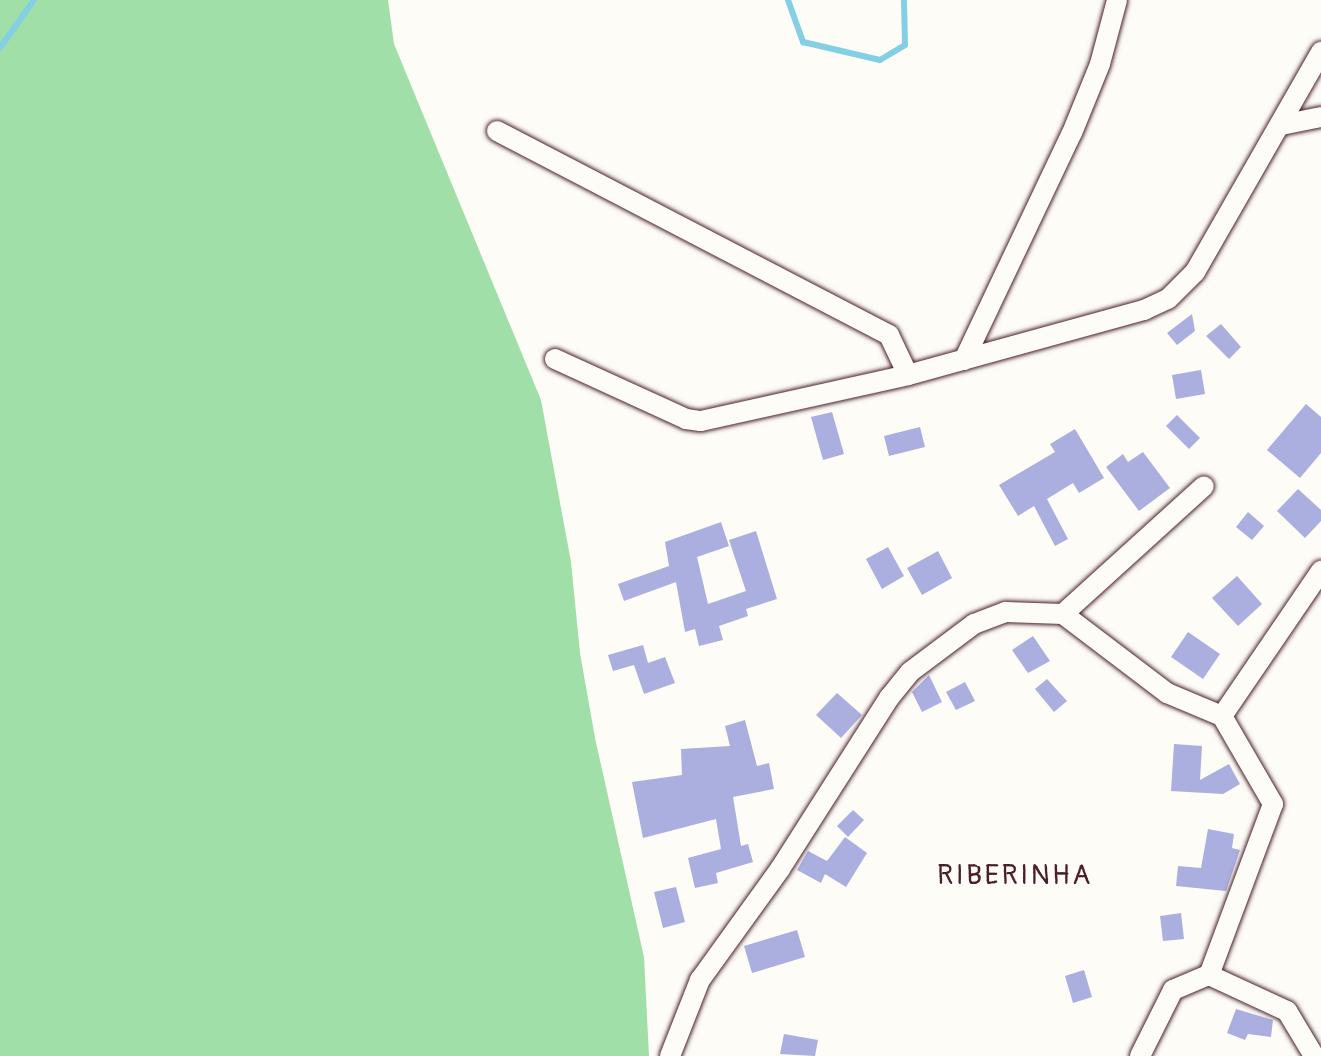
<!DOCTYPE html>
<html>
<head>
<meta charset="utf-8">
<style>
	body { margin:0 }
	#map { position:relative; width:1321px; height:1056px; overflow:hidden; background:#fdfcf7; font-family:Pangolin,sans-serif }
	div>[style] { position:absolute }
	.green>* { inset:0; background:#a0dfa7 }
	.stream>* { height:6px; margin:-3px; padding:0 3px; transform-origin:3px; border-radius:3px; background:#83cfe3 }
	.building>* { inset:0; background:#aaafe0 }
	.roads { filter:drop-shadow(0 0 2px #4a1f2b) drop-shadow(0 0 2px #4a1f2b) }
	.street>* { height:20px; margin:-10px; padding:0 10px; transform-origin:10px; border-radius:10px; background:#fdfcf7 }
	span { translate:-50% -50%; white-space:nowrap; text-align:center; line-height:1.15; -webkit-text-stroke:8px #fdfcf7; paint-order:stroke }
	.neighbourhood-label { font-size:28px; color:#4a1f2b; letter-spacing:2.5px }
</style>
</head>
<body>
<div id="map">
	<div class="green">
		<div style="clip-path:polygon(0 0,388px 0,394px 44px,541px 400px,571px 562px,580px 653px,595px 738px,644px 957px,649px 1056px,0 1056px)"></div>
	</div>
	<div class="stream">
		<div style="left:788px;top:0;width:45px;rotate:70.3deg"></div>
		<div style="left:803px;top:42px;width:79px;rotate:13.2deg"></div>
		<div style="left:880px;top:60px;width:29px;rotate:-31deg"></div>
		<div style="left:905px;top:45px;width:45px;rotate:-91.3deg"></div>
		<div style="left:0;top:48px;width:59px;rotate:-54.7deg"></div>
	</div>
	<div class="building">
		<div style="clip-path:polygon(1192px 314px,1195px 331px,1177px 345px,1167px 333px)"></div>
		<div style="clip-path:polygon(1221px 324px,1241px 347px,1229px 359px,1206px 336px)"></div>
		<div style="clip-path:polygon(1201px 370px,1205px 394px,1176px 399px,1172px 375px)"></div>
		<div style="clip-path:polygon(1306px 404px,1321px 417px,1321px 453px,1300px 478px,1267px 450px)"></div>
		<div style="clip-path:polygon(832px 412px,844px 454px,823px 460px,811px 417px)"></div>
		<div style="clip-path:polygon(1177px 415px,1200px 438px,1189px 449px,1166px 426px)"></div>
		<div style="clip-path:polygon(920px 427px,925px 447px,889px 456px,884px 436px)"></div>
		<div style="clip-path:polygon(1075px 429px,1104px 478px,1079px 493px,1073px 483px,1047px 499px,1068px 539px,1055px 546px,1034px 506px,1018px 516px,999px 485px,1055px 452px,1050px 444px)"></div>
		<div style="clip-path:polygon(1143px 452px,1170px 488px,1139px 511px,1106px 467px,1123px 454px,1128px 462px)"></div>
		<div style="clip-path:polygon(1298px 489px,1321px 510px,1321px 521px,1305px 538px,1277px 511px)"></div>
		<div style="clip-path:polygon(1248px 512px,1264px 526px,1252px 540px,1236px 527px)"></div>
		<div style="clip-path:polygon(721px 522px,729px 546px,697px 557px,708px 604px,746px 591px,729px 540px,756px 531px,777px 599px,746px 609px,748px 616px,719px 626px,723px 640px,699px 646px,695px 629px,685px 632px,676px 582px,624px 601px,618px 584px,669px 566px,665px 542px)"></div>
		<div style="clip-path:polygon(888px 547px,904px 576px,882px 589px,866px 559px)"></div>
		<div style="clip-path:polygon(938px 551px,952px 578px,922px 595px,907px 568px)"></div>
		<div style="clip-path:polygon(1237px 576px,1262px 604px,1238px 626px,1212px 598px)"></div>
		<div style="clip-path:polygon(1188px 632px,1220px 654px,1203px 679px,1171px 657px)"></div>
		<div style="clip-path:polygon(1033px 636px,1050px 661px,1028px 673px,1012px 650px)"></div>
		<div style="clip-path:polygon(643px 645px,648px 663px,665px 657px,675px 683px,644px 694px,634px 665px,613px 671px,608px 655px)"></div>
		<div style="clip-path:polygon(929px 675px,942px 702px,922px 712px,912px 692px)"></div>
		<div style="clip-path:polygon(1047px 679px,1067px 701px,1054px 712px,1035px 689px)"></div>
		<div style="clip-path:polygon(965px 682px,975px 701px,956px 710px,946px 692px)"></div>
		<div style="clip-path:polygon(837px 693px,862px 715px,841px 738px,816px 715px)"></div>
		<div style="clip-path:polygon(745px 720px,757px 766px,769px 763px,774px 789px,733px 797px,741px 846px,748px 844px,753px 862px,716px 873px,718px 883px,695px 888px,688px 858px,721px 849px,716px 819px,643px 838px,632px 782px,682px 775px,681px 749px,730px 746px,725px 726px)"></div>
		<div style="clip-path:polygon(1174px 744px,1202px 746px,1200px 780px,1229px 764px,1240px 784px,1223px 794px,1171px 791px)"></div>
		<div style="clip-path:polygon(853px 810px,864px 820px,848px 837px,837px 826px)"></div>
		<div style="clip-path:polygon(1208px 829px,1234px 834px,1232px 848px,1240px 850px,1226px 891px,1176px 886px,1178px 866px,1201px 868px)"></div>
		<div style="clip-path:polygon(845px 837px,867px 853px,846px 887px,825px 874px,821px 883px,797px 870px,808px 851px,827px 861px)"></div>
		<div style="clip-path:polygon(676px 887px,685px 922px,663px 928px,654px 892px)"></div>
		<div style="clip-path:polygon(1181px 913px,1184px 939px,1163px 941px,1160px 916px)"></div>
		<div style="clip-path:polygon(797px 930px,805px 957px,752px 973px,744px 946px)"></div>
		<div style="clip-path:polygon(1084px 970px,1092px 997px,1073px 1003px,1065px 976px)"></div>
		<div style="clip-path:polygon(1236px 1009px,1273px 1020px,1271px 1037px,1248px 1034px,1245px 1040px,1227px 1033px)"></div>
		<div style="clip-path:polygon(784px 1034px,818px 1040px,815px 1056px,780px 1054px)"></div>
	</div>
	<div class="roads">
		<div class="street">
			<div style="left:1281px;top:125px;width:41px;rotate:-11.3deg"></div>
			<div style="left:497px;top:131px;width:442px;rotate:27.5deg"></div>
			<div style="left:889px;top:335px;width:44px;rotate:64.6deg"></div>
			<div style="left:555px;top:359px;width:144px;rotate:24.6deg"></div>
			<div style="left:686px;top:419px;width:15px;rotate:8deg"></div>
			<div style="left:701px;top:421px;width:212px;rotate:-12.5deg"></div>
			<div style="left:908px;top:375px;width:245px;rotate:-15.4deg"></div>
			<div style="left:1144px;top:310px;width:26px;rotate:-25deg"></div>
			<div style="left:1168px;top:299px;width:38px;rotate:-45deg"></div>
			<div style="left:1195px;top:272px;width:254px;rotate:-60.2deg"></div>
			<div style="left:964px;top:360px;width:251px;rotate:-64.6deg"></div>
			<div style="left:1072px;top:133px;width:74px;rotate:-67.9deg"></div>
			<div style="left:1100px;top:64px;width:66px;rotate:-75.1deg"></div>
			<div style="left:1063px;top:614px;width:190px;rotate:-42.2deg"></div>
			<div style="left:1222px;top:716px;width:176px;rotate:-55.7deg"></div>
			<div style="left:670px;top:1056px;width:82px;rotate:-68.5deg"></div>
			<div style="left:700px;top:980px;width:137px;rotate:-54.2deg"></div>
			<div style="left:780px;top:869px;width:203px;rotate:-57.5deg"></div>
			<div style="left:889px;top:698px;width:33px;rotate:-51deg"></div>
			<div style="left:910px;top:672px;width:80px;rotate:-36.9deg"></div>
			<div style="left:974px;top:624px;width:34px;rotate:-21deg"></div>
			<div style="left:1006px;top:612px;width:57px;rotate:2deg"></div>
			<div style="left:1063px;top:614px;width:131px;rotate:37.2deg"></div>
			<div style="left:1167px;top:693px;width:60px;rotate:22.7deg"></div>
			<div style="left:1222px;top:716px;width:102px;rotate:59.9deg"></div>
			<div style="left:1273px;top:804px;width:183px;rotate:110.5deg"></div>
			<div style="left:1209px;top:975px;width:86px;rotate:24.8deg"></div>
			<div style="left:1287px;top:1011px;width:52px;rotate:59deg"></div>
			<div style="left:1140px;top:1056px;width:74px;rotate:-63.4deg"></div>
			<div style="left:1173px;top:990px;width:39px;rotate:-23deg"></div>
		</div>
	</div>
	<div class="neighbourhood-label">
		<span style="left:1015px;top:876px">RIBERINHA</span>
	</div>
</div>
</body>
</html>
